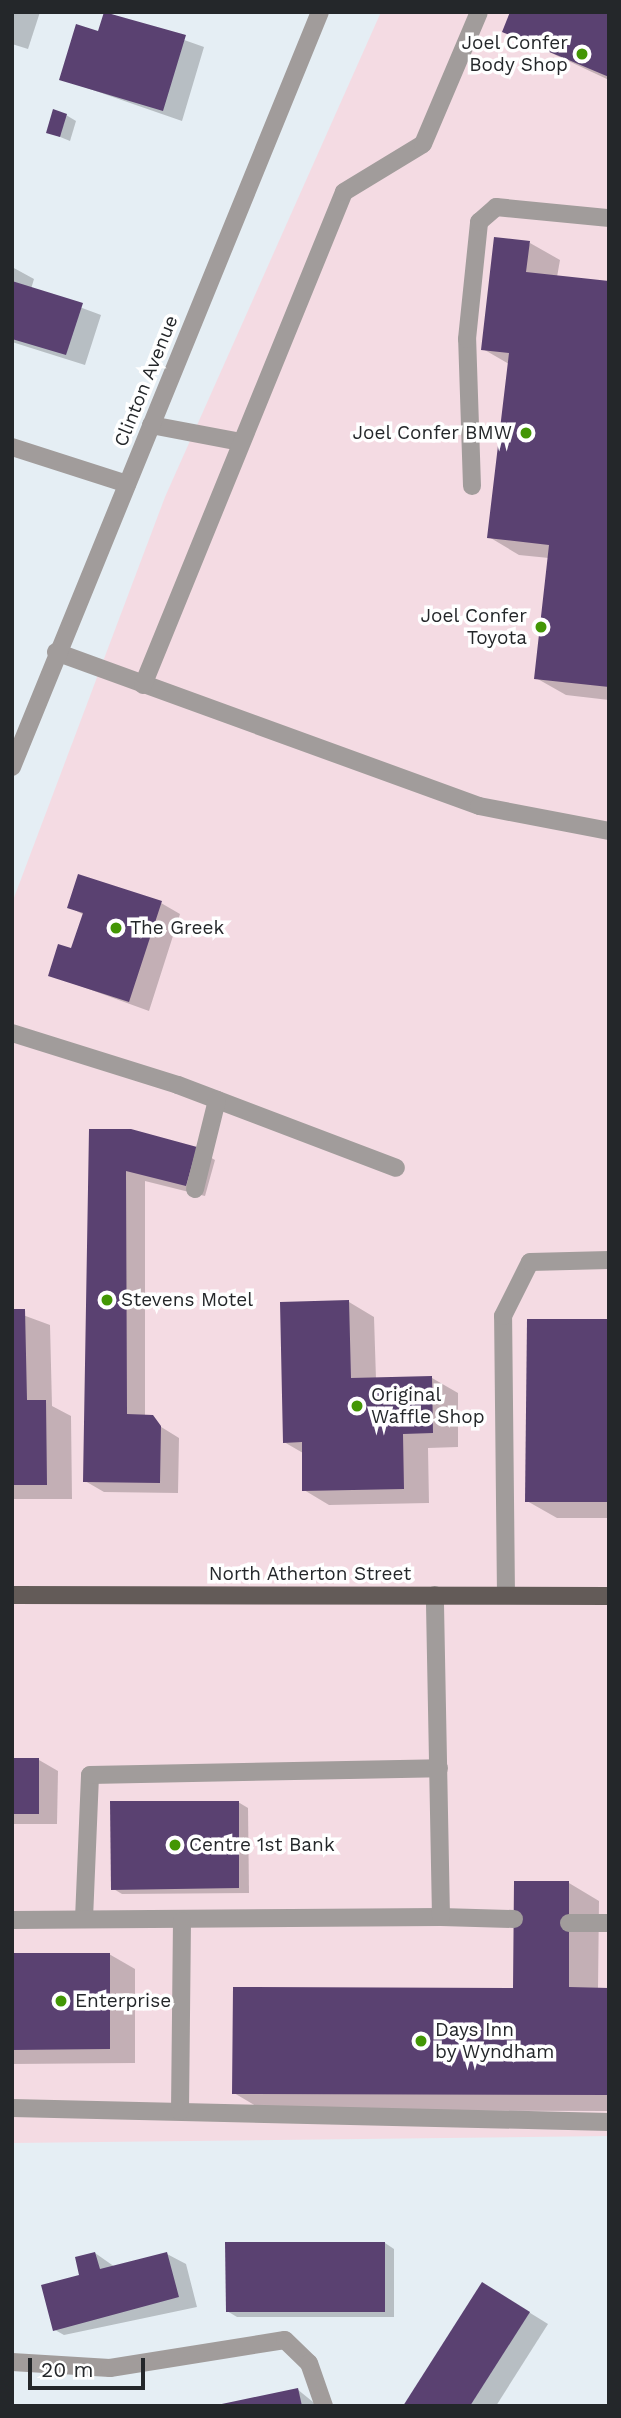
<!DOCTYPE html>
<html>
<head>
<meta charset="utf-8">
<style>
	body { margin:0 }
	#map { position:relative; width:621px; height:2418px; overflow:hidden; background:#e5eef4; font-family:"Work Sans",sans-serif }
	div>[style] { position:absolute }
	.commercial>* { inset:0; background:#f4dbe3 }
	.shadow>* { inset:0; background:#0003 }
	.building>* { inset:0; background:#5a4171 }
	.service>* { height:18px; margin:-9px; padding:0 9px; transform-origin:9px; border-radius:9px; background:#a19c9b }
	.minor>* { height:18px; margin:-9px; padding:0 9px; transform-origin:9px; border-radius:9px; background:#a19c9b }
	.primary>* { height:18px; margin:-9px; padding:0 9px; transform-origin:9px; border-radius:9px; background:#635b58 }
	.dots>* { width:19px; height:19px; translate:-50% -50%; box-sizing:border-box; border:4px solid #fff; border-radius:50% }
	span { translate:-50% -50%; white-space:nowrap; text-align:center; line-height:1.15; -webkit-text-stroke:7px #fff; paint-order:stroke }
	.poi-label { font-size:19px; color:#24272a }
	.right { translate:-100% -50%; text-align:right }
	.left { translate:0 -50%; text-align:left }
	.street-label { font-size:19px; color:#24272a }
	.frame { position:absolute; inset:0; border:14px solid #24272a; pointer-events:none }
	.scale { position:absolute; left:28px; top:2358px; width:117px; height:32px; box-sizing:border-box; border:4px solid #24272a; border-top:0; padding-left:9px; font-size:21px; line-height:24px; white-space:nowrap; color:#24272a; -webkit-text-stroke:5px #fff; paint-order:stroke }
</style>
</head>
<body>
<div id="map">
	<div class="commercial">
		<div style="clip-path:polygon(381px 12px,609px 12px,609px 2136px,12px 2143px,12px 903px,165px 497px)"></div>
	</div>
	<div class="shadow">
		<div style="clip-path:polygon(12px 12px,40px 12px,28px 49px,12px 44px)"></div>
		<div style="clip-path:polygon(105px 12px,204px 47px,182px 121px,61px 79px,99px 33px)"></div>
		<div style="clip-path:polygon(609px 12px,609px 80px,504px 31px)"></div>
		<div style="clip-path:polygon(66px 115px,76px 121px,70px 141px,48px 132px)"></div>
		<div style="clip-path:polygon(530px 243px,560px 260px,557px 277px,609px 283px,609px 700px,566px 695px,536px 678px,549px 558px,519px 555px,489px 537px,509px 364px,483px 349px)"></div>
		<div style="clip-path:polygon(12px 267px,34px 279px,31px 289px,101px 315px,85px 365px,12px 342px)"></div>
		<div style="clip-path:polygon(161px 903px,180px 914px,149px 1011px,50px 975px,72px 950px,84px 915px,69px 907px)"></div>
		<div style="clip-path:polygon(91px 1131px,196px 1149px,215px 1160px,205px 1196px,145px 1181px,145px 1417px,179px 1438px,178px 1493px,104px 1492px,85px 1481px)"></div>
		<div style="clip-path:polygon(349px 1302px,374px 1317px,376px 1379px,432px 1378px,458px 1393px,458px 1447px,428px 1448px,429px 1503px,329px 1505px,304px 1490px,303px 1453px,284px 1442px)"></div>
		<div style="clip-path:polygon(12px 1311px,50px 1325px,52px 1406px,71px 1416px,72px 1499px,12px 1499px)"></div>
		<div style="clip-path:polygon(609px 1321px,609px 1518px,557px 1518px,527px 1501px)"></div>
		<div style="clip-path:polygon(12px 1759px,39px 1760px,58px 1771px,57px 1824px,12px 1824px)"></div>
		<div style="clip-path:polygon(238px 1802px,248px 1808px,249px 1893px,122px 1894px,112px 1888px)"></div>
		<div style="clip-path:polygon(569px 1883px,599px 1901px,598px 1989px,609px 1989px,609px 2111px,263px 2110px,234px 2093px,515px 1989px)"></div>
		<div style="clip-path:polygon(109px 1954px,135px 1969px,135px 2063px,12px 2064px,12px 1955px)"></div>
		<div style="clip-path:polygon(385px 2243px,394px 2249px,394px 2317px,237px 2317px,227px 2311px)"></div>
		<div style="clip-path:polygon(95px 2253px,115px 2267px,167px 2254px,186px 2264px,197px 2307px,64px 2335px,55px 2330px)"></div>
		<div style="clip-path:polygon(501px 2295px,548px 2324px,496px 2406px,406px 2406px)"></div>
		<div style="clip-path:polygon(297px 2389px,318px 2406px,219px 2406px)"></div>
	</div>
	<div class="building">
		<div style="clip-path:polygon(104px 12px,186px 35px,163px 111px,59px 80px,76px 24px,98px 31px)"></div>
		<div style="clip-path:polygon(510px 12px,609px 12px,609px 77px,502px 32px)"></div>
		<div style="clip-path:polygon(53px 109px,67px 114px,60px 137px,46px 133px)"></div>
		<div style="clip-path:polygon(494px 237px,530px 241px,526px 272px,609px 281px,609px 687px,534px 679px,549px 545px,487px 538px,509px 353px,481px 350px)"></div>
		<div style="clip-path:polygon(12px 281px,83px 303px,66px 355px,12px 339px)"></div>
		<div style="clip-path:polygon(78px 874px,162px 901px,129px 1002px,48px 976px,58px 944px,71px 948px,83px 913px,67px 908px)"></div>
		<div style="clip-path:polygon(89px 1129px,131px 1129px,197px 1147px,186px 1186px,126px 1171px,127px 1414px,153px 1415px,161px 1426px,160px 1483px,83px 1482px)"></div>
		<div style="clip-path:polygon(349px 1300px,351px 1378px,432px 1376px,433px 1433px,403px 1434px,404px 1489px,302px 1491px,302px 1442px,283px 1443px,280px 1302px)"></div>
		<div style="clip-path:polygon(12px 1309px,25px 1309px,27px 1400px,46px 1400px,47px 1485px,12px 1485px)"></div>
		<div style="clip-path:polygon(527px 1319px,609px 1319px,609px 1502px,525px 1502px)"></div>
		<div style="clip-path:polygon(12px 1758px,39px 1758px,39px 1814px,12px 1814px)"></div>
		<div style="clip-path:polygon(110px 1801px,239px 1801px,239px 1888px,111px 1890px)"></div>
		<div style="clip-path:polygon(514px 1881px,569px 1881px,569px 1987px,609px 1988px,609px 2095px,232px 2094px,233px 1987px,513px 1988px)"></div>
		<div style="clip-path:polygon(12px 1953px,110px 1953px,110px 2049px,12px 2050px)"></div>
		<div style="clip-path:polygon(225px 2242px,385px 2242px,385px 2312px,226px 2312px)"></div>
		<div style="clip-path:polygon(95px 2252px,100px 2269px,167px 2252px,179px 2297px,53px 2331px,41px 2285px,79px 2275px,75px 2257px)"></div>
		<div style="clip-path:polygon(482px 2282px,530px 2312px,470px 2406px,403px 2406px)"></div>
		<div style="clip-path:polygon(298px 2388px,302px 2406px,217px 2406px,217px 2405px)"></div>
	</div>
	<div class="service">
		<div style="left:151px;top:425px;width:92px;rotate:10.7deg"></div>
		<div style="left:472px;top:486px;width:147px;rotate:-91.9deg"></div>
		<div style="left:467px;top:339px;width:118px;rotate:-84.1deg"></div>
		<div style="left:479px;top:222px;width:23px;rotate:-41deg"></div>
		<div style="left:496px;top:207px;width:114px;rotate:5.6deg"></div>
		<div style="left:56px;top:652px;width:450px;rotate:20deg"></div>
		<div style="left:479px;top:806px;width:132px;rotate:10.9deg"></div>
		<div style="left:143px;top:685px;width:532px;rotate:-67.82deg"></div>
		<div style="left:344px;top:192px;width:92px;rotate:-31.3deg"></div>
		<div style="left:423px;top:144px;width:143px;rotate:-67deg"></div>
		<div style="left:12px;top:1033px;width:174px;rotate:17.4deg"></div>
		<div style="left:178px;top:1085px;width:233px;rotate:20.8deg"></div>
		<div style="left:195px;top:1189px;width:92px;rotate:-76.1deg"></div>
		<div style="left:506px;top:1595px;width:279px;rotate:-90.6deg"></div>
		<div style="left:503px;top:1316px;width:60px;rotate:-63.4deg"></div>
		<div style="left:530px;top:1262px;width:79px;rotate:-1.5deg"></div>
		<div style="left:441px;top:1917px;width:73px;rotate:1.6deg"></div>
		<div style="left:84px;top:1919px;width:144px;rotate:-87.6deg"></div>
		<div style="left:90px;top:1775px;width:349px;rotate:-1.1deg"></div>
		<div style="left:12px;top:1920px;width:429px;rotate:-0.4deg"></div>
		<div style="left:441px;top:1917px;width:322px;rotate:-91.1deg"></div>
		<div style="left:569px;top:1923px;width:40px"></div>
		<div style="left:12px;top:2108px;width:597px;rotate:1.34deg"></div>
		<div style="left:180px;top:2111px;width:190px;rotate:-89.4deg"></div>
		<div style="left:12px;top:2362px;width:98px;rotate:3.5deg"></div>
		<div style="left:110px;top:2368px;width:177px;rotate:-9.1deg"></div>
		<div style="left:285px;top:2340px;width:33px;rotate:44deg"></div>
		<div style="left:309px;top:2363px;width:46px;rotate:70.8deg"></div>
	</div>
	<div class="minor">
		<div style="left:12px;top:447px;width:121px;rotate:17.8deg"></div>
		<div style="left:12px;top:767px;width:815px;rotate:-67.81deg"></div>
	</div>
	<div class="primary">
		<div style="left:12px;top:1595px;width:597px;rotate:0.1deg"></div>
	</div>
	<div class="dots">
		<div style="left:582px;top:54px;background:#439605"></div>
		<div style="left:526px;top:433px;background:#439605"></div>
		<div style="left:541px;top:627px;background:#439605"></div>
		<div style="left:116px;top:928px;background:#439605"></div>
		<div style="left:107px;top:1300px;background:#439605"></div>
		<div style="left:357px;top:1406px;background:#439605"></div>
		<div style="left:175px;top:1845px;background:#439605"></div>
		<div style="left:61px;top:2001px;background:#439605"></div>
		<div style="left:421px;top:2041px;background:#439605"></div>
	</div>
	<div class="poi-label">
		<span class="right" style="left:568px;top:54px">Joel Confer<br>Body Shop</span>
		<span class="right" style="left:512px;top:433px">Joel Confer BMW</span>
		<span class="right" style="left:527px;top:627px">Joel Confer<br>Toyota</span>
		<span class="left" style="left:130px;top:928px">The Greek</span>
		<span class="left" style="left:121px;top:1300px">Stevens Motel</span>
		<span class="left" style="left:371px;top:1406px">Original<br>Waffle Shop</span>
		<span class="left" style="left:189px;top:1845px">Centre 1st Bank</span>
		<span class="left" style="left:75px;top:2001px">Enterprise</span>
		<span class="left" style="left:435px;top:2041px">Days Inn<br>by Wyndham</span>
	</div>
	<div class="street-label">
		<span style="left:146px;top:381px;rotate:-68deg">Clinton Avenue</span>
		<span style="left:310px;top:1574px">North Atherton Street</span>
	</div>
	<div class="frame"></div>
	<div class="scale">20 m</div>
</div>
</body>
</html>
